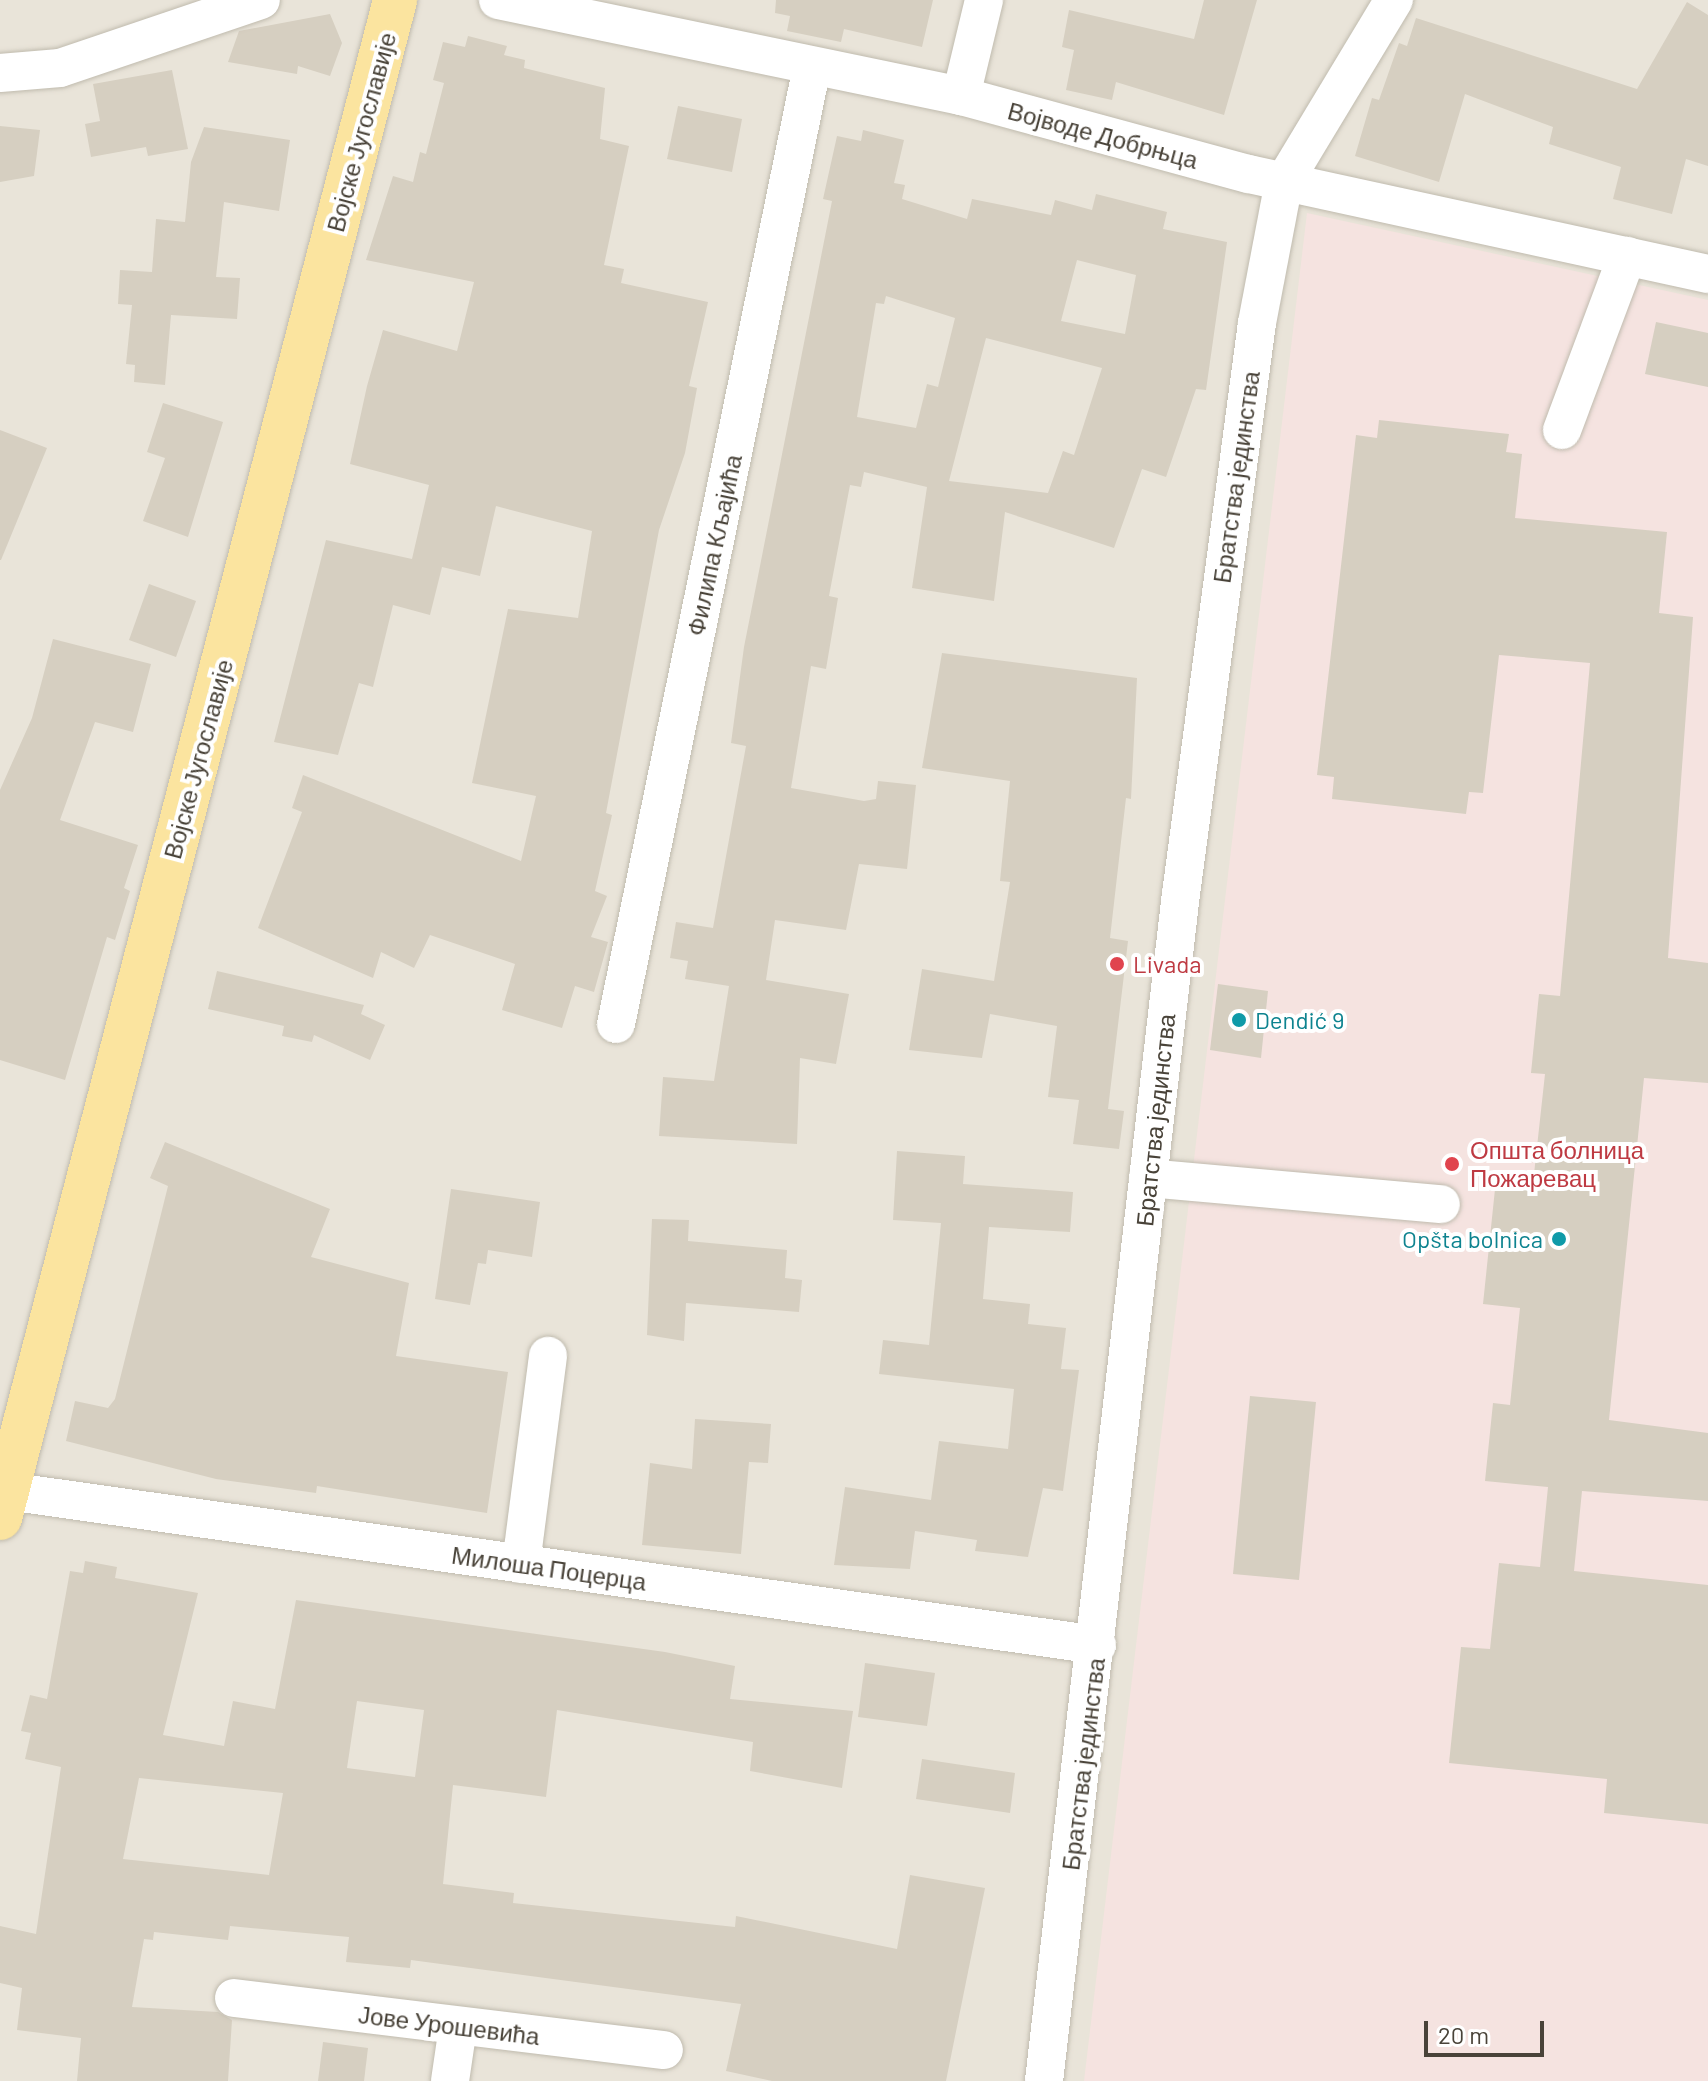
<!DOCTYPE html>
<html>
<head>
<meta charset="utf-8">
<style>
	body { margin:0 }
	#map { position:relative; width:1708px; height:2081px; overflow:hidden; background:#f5f2eb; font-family:Barlow,sans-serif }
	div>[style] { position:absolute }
	.residential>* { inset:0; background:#e9e4d9 }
	.medical>* { inset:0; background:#f5e3e0 }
	.building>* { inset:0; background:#d6cfc1 }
	.roads { filter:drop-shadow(0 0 2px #c0bbae) drop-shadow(0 0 2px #c0bbae) }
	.minor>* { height:38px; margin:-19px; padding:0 19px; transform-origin:19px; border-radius:19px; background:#fff }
	.major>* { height:44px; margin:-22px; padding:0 22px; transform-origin:22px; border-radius:22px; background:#fbe49f }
	.dots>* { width:22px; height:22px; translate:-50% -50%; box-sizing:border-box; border:4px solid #fff; border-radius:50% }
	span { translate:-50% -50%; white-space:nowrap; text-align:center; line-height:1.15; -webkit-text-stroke:8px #fff; paint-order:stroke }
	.street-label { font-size:24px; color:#494339 }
	.health-label { font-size:24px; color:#be3a42 }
	.left { translate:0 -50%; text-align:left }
	.culture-label { font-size:24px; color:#0d838f }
	.right { translate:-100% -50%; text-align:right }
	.scale { position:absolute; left:1424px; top:2021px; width:120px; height:36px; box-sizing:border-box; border:4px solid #494339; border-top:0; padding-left:10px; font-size:24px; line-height:28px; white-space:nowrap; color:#494339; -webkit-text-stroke:6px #fff; paint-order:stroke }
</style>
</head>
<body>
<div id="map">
	<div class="residential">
		<div style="clip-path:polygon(0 0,1708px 0,1708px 2081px,0 2081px)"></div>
	</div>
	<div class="medical">
		<div style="clip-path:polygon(1307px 213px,1708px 300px,1708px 2081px,1084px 2081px)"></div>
	</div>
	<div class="building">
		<div style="clip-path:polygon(776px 0,933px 0,922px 47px,844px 29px,841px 42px,787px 31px,790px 16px,775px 13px)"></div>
		<div style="clip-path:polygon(1204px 0,1257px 0,1224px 115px,1116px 82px,1112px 100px,1066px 90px,1074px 50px,1062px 47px,1069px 10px,1194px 39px)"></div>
		<div style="clip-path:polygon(1687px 2px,1708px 15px,1708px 166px,1686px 159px,1672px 214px,1613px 199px,1621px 167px,1549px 144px,1553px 127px,1465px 94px,1439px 182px,1355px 156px,1372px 98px,1379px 100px,1399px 43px,1407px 46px,1416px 18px,1637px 89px)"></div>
		<div style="clip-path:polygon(330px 14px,342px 43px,330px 76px,298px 66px,297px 74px,228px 62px,239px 31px)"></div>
		<div style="clip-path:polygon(468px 36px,507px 46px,504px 55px,525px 60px,524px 68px,605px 88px,600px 139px,629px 146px,604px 265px,624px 269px,621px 283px,708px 302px,689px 386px,697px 388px,685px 453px,659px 530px,606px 813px,612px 815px,595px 891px,607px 896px,591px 937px,608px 942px,594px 992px,575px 986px,562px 1028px,502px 1010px,515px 964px,430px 935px,414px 968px,381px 952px,373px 978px,258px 928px,302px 812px,292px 808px,303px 775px,521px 861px,536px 796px,472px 783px,508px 609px,578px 618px,592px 531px,496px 506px,480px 576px,442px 567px,430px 615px,393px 605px,373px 687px,359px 683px,338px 755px,274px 742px,326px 540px,412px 559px,429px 485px,350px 464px,367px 386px,383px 330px,457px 351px,474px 282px,366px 260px,393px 176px,413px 182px,420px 152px,426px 154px,444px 83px,433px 80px,443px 42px,465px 47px)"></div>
		<div style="clip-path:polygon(172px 70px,188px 149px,148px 156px,146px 147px,91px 157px,85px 124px,100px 121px,93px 84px)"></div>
		<div style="clip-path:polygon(678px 106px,742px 119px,732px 172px,667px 159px)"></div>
		<div style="clip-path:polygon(0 126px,40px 130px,34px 176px,0 182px)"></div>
		<div style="clip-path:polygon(204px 127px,290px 140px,279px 211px,224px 202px,216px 277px,240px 278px,237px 319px,171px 315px,165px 385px,134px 382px,135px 365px,126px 364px,132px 305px,118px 304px,120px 270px,152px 272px,156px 219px,185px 222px,191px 162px)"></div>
		<div style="clip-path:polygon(evenodd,863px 130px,904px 140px,894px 183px,905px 185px,902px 199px,967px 219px,972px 199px,1051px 215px,1055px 200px,1092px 210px,1096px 194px,1167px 212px,1163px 229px,1227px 242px,1206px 390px,1196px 389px,1166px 477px,1142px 469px,1114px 548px,1005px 512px,994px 601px,912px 588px,927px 487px,864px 472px,861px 487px,850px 485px,829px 596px,838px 598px,826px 669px,811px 666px,791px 788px,864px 801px,876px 799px,878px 781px,916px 785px,907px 869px,859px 864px,846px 930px,775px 920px,766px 980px,849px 994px,836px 1064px,800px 1058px,797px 1144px,659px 1136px,663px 1077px,714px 1081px,729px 986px,685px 979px,688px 961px,670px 958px,676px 922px,713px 928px,746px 746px,731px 743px,744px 647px,832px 201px,823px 199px,837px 136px,861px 141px,863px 130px,1077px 260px,1136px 275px,1125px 334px,1061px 321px,1077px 260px,863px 130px,886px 296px,955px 318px,938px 387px,927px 384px,916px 428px,857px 417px,876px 303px,884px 304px,886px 296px,863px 130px,986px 338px,1102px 368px,1074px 455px,1063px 451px,1048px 493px,949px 481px,986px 338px)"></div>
		<div style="clip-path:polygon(1656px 322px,1708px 333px,1708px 387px,1645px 374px)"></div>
		<div style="clip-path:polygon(163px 403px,223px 422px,188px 537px,143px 521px,165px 458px,147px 452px)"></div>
		<div style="clip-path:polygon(1379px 420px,1509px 434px,1506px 452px,1522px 454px,1515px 518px,1667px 532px,1659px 613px,1693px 617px,1668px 958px,1708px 963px,1708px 1083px,1644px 1078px,1609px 1420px,1708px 1433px,1708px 1501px,1582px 1491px,1574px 1571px,1708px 1585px,1708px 1824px,1604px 1813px,1607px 1779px,1449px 1763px,1461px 1647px,1490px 1649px,1499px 1563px,1540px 1567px,1548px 1487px,1485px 1481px,1493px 1403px,1510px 1405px,1520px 1308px,1483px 1304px,1497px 1170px,1534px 1174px,1545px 1074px,1531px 1073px,1539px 994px,1560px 996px,1590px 663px,1499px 655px,1483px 793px,1469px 792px,1466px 814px,1332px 799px,1334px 777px,1317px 775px,1356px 435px,1377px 438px)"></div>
		<div style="clip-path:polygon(0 430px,47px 448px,1px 560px,0 560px)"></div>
		<div style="clip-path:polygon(149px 584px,196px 601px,176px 657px,129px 640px)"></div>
		<div style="clip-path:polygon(53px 639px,151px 664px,133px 732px,95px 722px,60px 820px,138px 845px,124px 888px,130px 891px,115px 940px,107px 937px,65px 1080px,0 1060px,0 790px,32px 718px)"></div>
		<div style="clip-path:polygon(942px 653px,1137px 678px,1131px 799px,1126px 798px,1110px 938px,1128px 941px,1108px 1109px,1124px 1111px,1119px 1149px,1073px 1144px,1079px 1100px,1048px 1097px,1057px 1026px,990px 1014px,982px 1058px,909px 1050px,922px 969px,994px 981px,1010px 882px,1000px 881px,1010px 781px,922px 768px)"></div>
		<div style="clip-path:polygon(217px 971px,364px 1005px,361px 1014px,385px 1025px,370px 1060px,314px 1035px,312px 1042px,282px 1036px,284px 1026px,208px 1009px)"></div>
		<div style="clip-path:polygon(1218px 984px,1268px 991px,1261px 1058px,1210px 1050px)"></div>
		<div style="clip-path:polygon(165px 1142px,330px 1209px,311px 1257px,409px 1283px,396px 1356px,508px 1372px,487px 1513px,317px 1486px,316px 1493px,216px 1479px,66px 1441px,75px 1401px,108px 1408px,115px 1399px,168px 1186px,150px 1178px)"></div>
		<div style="clip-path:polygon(897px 1151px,965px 1156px,963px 1184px,1073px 1192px,1070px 1232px,989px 1227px,983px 1299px,1030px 1304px,1028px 1324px,1066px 1328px,1061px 1369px,1079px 1370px,1063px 1491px,1043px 1488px,1028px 1557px,975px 1551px,977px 1540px,915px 1531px,910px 1569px,834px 1565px,845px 1487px,931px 1500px,939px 1441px,1008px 1449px,1014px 1389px,879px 1374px,883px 1340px,929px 1345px,941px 1223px,893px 1220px)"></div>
		<div style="clip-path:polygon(451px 1189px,540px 1202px,532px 1257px,488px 1250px,486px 1264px,478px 1263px,470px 1305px,435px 1299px)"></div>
		<div style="clip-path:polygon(652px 1219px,689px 1220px,688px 1241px,787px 1250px,785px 1278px,802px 1280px,799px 1312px,686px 1303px,684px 1341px,647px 1335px)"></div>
		<div style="clip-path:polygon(1250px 1396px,1316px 1402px,1299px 1580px,1233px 1574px)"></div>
		<div style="clip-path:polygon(695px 1419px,771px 1424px,768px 1463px,749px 1462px,741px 1554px,642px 1545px,650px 1463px,692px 1469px)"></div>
		<div style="clip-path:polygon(evenodd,85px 1561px,117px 1567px,115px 1578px,198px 1593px,163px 1735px,224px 1746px,233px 1701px,275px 1709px,296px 1600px,665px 1652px,735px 1666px,730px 1699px,853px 1711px,842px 1788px,750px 1771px,753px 1742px,557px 1710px,546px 1797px,453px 1785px,443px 1884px,514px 1893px,513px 1903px,735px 1927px,736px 1916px,897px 1949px,910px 1875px,985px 1888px,946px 2081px,772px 2081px,726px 2071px,741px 2004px,411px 1960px,410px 1968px,346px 1962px,349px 1937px,230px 1926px,228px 1940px,154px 1932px,153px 1940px,144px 1939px,132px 2007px,218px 2012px,232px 2020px,228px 2081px,77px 2081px,81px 2038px,17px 2030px,22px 1988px,0 1983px,0 1926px,36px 1934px,61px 1767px,25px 1759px,31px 1733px,21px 1731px,30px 1695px,47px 1699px,70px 1571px,83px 1573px,85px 1561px,357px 1701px,424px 1710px,415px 1777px,347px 1768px,357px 1701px,85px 1561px,139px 1778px,283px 1793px,269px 1875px,123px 1859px,139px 1778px)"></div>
		<div style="clip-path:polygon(865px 1663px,935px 1673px,927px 1726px,858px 1717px)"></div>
		<div style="clip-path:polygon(922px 1759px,1015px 1773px,1010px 1813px,916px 1799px)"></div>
		<div style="clip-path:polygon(323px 2042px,368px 2048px,364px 2081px,318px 2081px)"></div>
	</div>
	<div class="roads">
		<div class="minor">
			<div style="left:498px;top:0;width:473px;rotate:11.7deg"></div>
			<div style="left:961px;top:96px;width:298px;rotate:15.2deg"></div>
			<div style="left:1249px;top:174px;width:470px;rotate:12.3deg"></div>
			<div style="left:0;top:73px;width:60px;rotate:-4.8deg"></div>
			<div style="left:60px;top:68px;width:212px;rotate:-18.7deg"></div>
			<div style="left:961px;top:96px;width:99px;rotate:-76.5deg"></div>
			<div style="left:1562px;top:430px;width:186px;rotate:-69.5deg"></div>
			<div style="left:616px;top:1024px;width:977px;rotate:-78.43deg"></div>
			<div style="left:1148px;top:1178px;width:294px;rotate:5.1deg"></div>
			<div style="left:0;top:1490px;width:1108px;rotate:8.04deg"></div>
			<div style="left:521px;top:1564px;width:210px;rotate:-82.6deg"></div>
			<div style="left:234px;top:1998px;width:433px;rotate:6.9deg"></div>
			<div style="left:450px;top:2081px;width:55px;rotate:-81.6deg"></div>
			<div style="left:1044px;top:2081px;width:1195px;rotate:-83.42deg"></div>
			<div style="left:1181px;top:894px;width:576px;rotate:-82.42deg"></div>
			<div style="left:1257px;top:323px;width:144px;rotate:-79.2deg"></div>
			<div style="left:1284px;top:182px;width:213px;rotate:-58.9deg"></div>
		</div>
		<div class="major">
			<div style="left:0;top:1518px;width:1569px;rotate:-75.41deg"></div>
		</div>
	</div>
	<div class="dots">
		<div style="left:1117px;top:964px;background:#e0444e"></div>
		<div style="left:1239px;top:1020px;background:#0f9aa8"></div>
		<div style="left:1452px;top:1164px;background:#e0444e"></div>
		<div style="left:1559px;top:1239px;background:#0f9aa8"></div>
	</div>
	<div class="street-label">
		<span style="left:361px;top:132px;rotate:-75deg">Војске Југославије</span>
		<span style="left:1103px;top:135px;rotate:15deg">Војводе Добрњца</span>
		<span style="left:1236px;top:477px;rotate:-82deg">Братства јединства</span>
		<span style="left:714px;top:545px;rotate:-78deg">Филипа Кљајића</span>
		<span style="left:198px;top:759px;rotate:-75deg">Војске Југославије</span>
		<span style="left:1155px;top:1120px;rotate:-84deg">Братства јединства</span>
		<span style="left:549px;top:1568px;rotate:8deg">Милоша Поцерца</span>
		<span style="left:1083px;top:1764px;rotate:-83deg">Братства јединства</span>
		<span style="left:449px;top:2025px;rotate:7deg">Јове Урошевића</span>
	</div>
	<div class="health-label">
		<span class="left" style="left:1133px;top:964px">Livada</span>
		<span class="left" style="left:1470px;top:1164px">Општа болница<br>Пожаревац</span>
	</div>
	<div class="culture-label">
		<span class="left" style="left:1255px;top:1020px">Dendić 9</span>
		<span class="right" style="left:1543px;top:1239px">Opšta bolnica</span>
	</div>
	<div class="scale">20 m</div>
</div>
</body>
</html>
